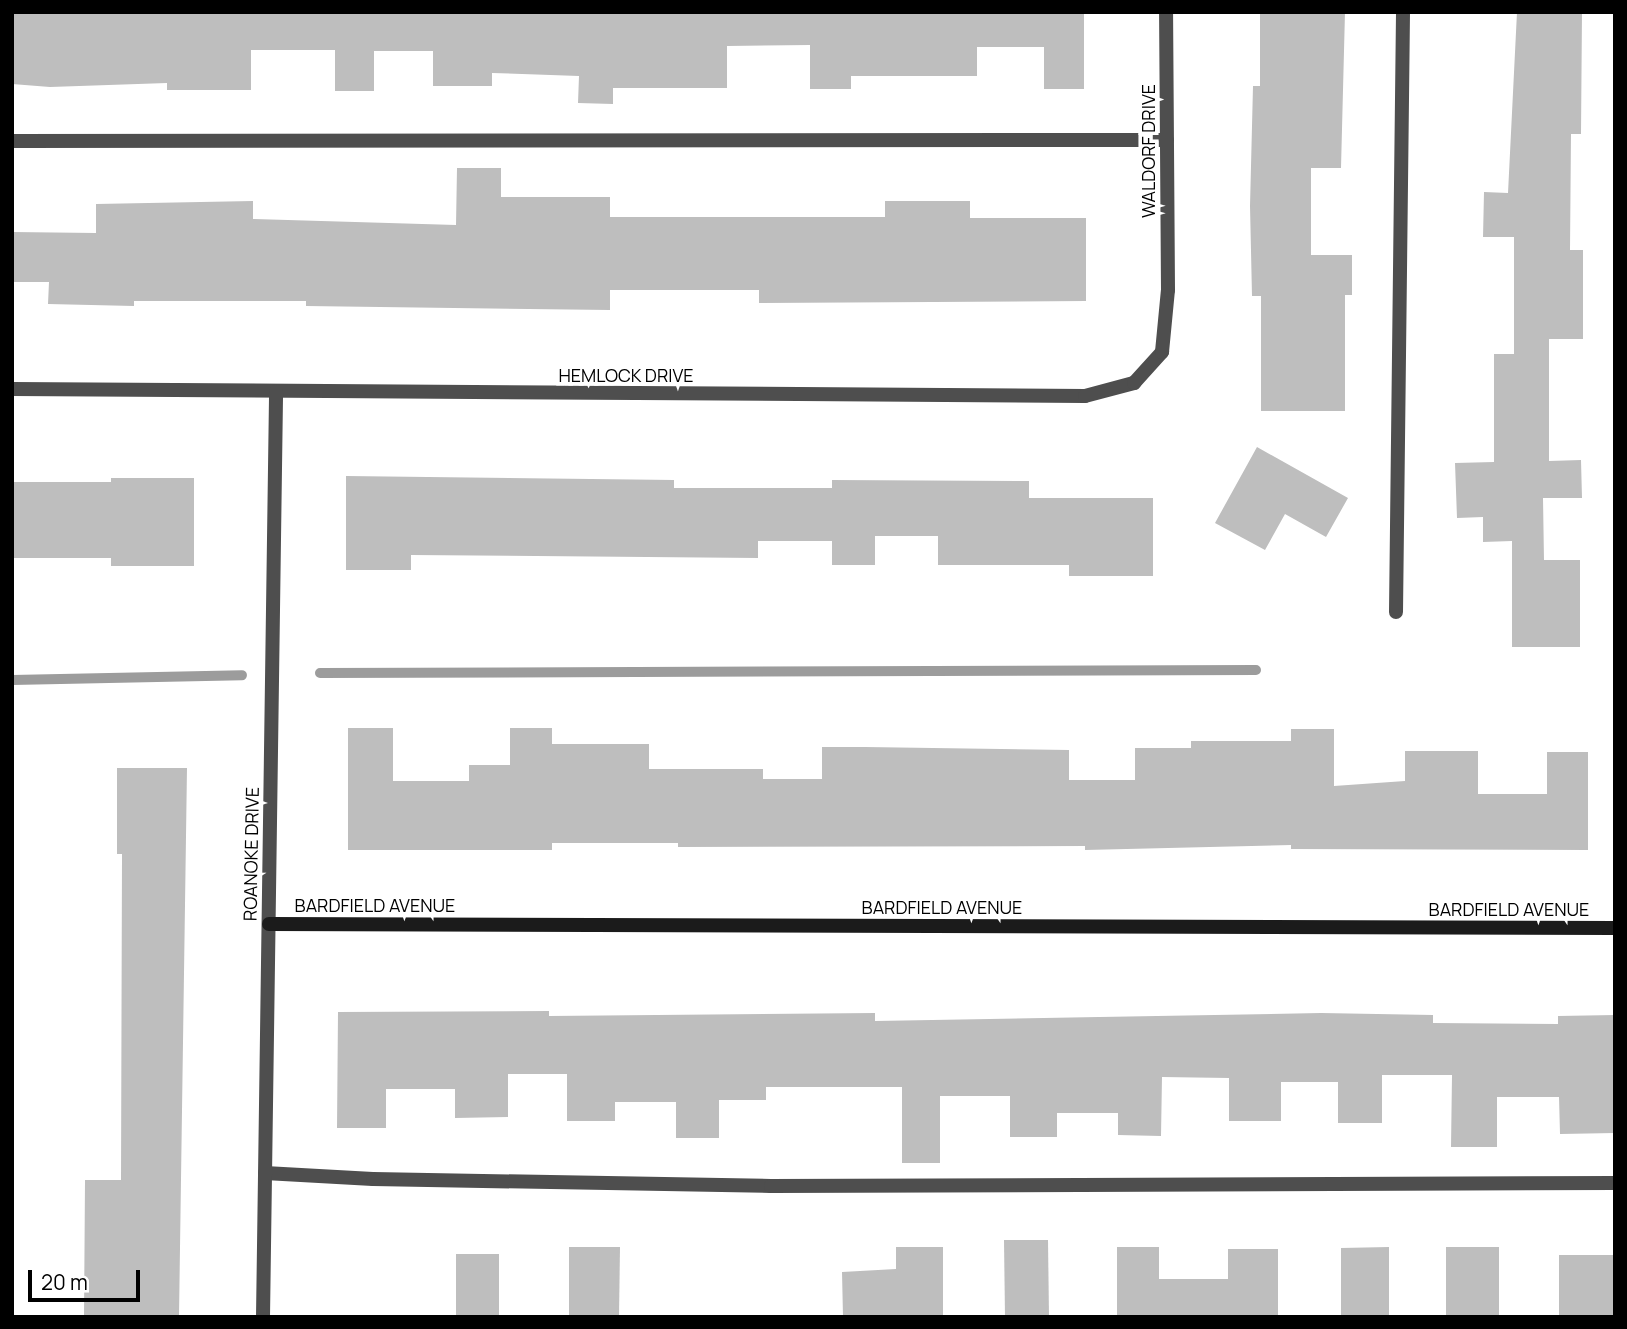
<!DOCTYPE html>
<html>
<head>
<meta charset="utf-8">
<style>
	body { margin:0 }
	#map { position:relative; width:1627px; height:1329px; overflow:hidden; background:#fff; font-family:Manrope,sans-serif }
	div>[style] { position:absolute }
	.stream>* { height:10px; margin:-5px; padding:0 5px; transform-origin:5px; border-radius:5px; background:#9c9c9c }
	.building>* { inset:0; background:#bebebe }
	.lane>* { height:14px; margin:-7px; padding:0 7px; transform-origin:7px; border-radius:7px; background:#4e4e4e }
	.street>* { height:14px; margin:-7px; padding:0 7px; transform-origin:7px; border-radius:7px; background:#4e4e4e }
	.secondary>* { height:14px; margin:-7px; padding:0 7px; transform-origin:7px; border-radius:7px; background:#1b1b1b }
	span { translate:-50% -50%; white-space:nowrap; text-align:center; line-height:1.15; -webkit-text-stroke:7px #fff; paint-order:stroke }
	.street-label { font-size:18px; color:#000 }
	.frame { position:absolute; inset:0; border:14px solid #000; pointer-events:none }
	.scale { position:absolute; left:28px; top:1270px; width:112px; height:32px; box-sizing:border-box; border:4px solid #000; border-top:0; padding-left:9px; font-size:21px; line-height:24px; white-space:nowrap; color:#000; -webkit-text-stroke:5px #fff; paint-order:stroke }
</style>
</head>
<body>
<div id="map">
	<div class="stream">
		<div style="left:320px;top:673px;width:936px;rotate:-0.18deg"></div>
		<div style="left:12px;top:680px;width:230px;rotate:-1.2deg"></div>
	</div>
	<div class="building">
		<div style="clip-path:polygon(12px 12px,1084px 12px,1084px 89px,1044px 89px,1044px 47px,977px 47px,977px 76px,851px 76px,851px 89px,810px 89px,810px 45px,727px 46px,727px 88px,613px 88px,613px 104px,578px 103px,579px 76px,492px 73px,492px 86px,433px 86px,433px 51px,374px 51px,374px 91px,335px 91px,335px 50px,251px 50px,251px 90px,167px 90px,167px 83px,50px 87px,12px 84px)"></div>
		<div style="clip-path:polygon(1260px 12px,1345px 12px,1341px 168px,1311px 168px,1311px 255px,1352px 255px,1352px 295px,1345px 295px,1345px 411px,1261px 411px,1261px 296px,1252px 296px,1250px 206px,1253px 86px,1260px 86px)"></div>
		<div style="clip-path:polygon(1517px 12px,1582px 12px,1581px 134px,1571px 134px,1570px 250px,1583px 250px,1583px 339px,1549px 339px,1549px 461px,1581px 460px,1582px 498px,1543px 498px,1544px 560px,1580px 560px,1580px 647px,1512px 647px,1512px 541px,1483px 542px,1483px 517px,1457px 518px,1455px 463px,1494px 462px,1494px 354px,1514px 354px,1514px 237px,1483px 237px,1484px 192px,1508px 193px)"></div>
		<div style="clip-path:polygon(457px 168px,501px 168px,501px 197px,610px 197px,610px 217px,885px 217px,885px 201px,970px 201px,970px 218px,1086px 218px,1086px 301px,759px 303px,759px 290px,610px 290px,610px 310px,306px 306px,306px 301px,134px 301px,134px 306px,48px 304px,49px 282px,12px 282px,12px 232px,96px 233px,96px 204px,253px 201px,253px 219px,456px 225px)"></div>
		<div style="clip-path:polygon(1257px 447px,1348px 498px,1326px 537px,1285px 514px,1265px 550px,1215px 523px)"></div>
		<div style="clip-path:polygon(346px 476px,674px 480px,674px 488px,832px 488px,832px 480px,1029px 481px,1029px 498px,1153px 498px,1153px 576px,1069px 576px,1069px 565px,938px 565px,938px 536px,875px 536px,875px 565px,832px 565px,832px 541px,758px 541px,758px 558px,411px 555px,411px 570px,346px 570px)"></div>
		<div style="clip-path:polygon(111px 478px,194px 478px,194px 566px,111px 566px,111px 558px,12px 558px,12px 482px,111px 482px)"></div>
		<div style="clip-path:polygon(348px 728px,393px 728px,393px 781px,469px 781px,469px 765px,510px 765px,510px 728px,552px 728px,552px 744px,649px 744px,649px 769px,763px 769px,763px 779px,822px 779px,822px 747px,865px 747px,1069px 750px,1069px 780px,1135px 780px,1135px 748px,1191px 748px,1191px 741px,1291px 741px,1291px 729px,1334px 729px,1334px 786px,1405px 781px,1405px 751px,1478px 751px,1478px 794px,1547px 794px,1547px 752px,1588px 752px,1588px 850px,1291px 849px,1291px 845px,1085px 850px,1085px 846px,678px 847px,678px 843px,552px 843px,552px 850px,348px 850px)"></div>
		<div style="clip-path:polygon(117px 768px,187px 768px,179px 1317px,84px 1317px,85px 1180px,121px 1180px,122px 854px,117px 854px)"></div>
		<div style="clip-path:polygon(549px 1011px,549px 1016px,875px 1013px,875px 1021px,1321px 1013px,1433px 1015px,1433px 1023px,1558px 1024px,1558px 1016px,1615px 1015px,1615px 1133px,1560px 1134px,1559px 1097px,1497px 1097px,1497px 1147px,1451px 1147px,1452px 1075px,1382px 1075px,1382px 1123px,1338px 1123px,1338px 1082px,1281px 1082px,1281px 1121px,1229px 1121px,1229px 1078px,1162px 1077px,1161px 1136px,1118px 1135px,1118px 1113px,1057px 1113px,1057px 1137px,1010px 1137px,1010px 1096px,940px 1096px,940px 1163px,902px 1163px,902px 1087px,766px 1087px,766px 1100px,719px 1100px,719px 1138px,676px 1138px,676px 1102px,615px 1102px,615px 1121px,567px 1121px,567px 1074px,508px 1074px,508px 1117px,455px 1118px,455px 1089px,386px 1089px,386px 1128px,337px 1128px,338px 1012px)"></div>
		<div style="clip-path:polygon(1004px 1240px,1048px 1240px,1049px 1317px,1005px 1317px)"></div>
		<div style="clip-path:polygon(569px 1247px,620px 1247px,619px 1317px,569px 1317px)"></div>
		<div style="clip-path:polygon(896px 1247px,943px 1247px,943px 1317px,843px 1317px,842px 1272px,896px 1269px)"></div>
		<div style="clip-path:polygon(1117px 1247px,1159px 1247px,1159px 1279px,1228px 1279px,1228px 1249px,1278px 1249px,1278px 1317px,1117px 1317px)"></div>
		<div style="clip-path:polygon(1389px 1247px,1389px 1317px,1341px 1317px,1341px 1248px)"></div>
		<div style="clip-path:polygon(1446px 1247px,1499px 1247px,1499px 1317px,1446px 1317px)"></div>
		<div style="clip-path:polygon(456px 1254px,499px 1254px,499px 1317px,456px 1317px)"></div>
		<div style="clip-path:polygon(1559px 1255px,1615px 1255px,1615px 1317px,1559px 1317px)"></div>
	</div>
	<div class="lane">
		<div style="left:12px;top:141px;width:1155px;rotate:-0.05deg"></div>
		<div style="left:1396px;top:612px;width:600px;rotate:-89.33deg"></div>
		<div style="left:265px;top:1173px;width:108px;rotate:3.2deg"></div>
		<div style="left:373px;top:1179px;width:398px;rotate:1deg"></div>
		<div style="left:771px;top:1186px;width:844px;rotate:-0.2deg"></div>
	</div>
	<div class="street">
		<div style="left:12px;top:389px;width:1073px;rotate:0.37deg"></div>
		<div style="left:1085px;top:396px;width:51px;rotate:-14.9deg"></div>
		<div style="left:1134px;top:383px;width:42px;rotate:-47.9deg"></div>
		<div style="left:1162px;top:352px;width:62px;rotate:-84.5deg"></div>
		<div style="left:1168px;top:290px;width:278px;rotate:-90.4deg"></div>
		<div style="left:263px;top:1317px;width:925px;rotate:-89.19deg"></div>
	</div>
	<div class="secondary">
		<div style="left:269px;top:924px;width:1346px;rotate:0.17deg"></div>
	</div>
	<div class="street-label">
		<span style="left:1148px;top:151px;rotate:-90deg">WALDORF DRIVE</span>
		<span style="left:626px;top:375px">HEMLOCK DRIVE</span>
		<span style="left:251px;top:854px;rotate:-89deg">ROANOKE DRIVE</span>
		<span style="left:375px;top:905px">BARDFIELD AVENUE</span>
		<span style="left:942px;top:907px">BARDFIELD AVENUE</span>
		<span style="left:1509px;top:909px">BARDFIELD AVENUE</span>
	</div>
	<div class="frame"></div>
	<div class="scale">20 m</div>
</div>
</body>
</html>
